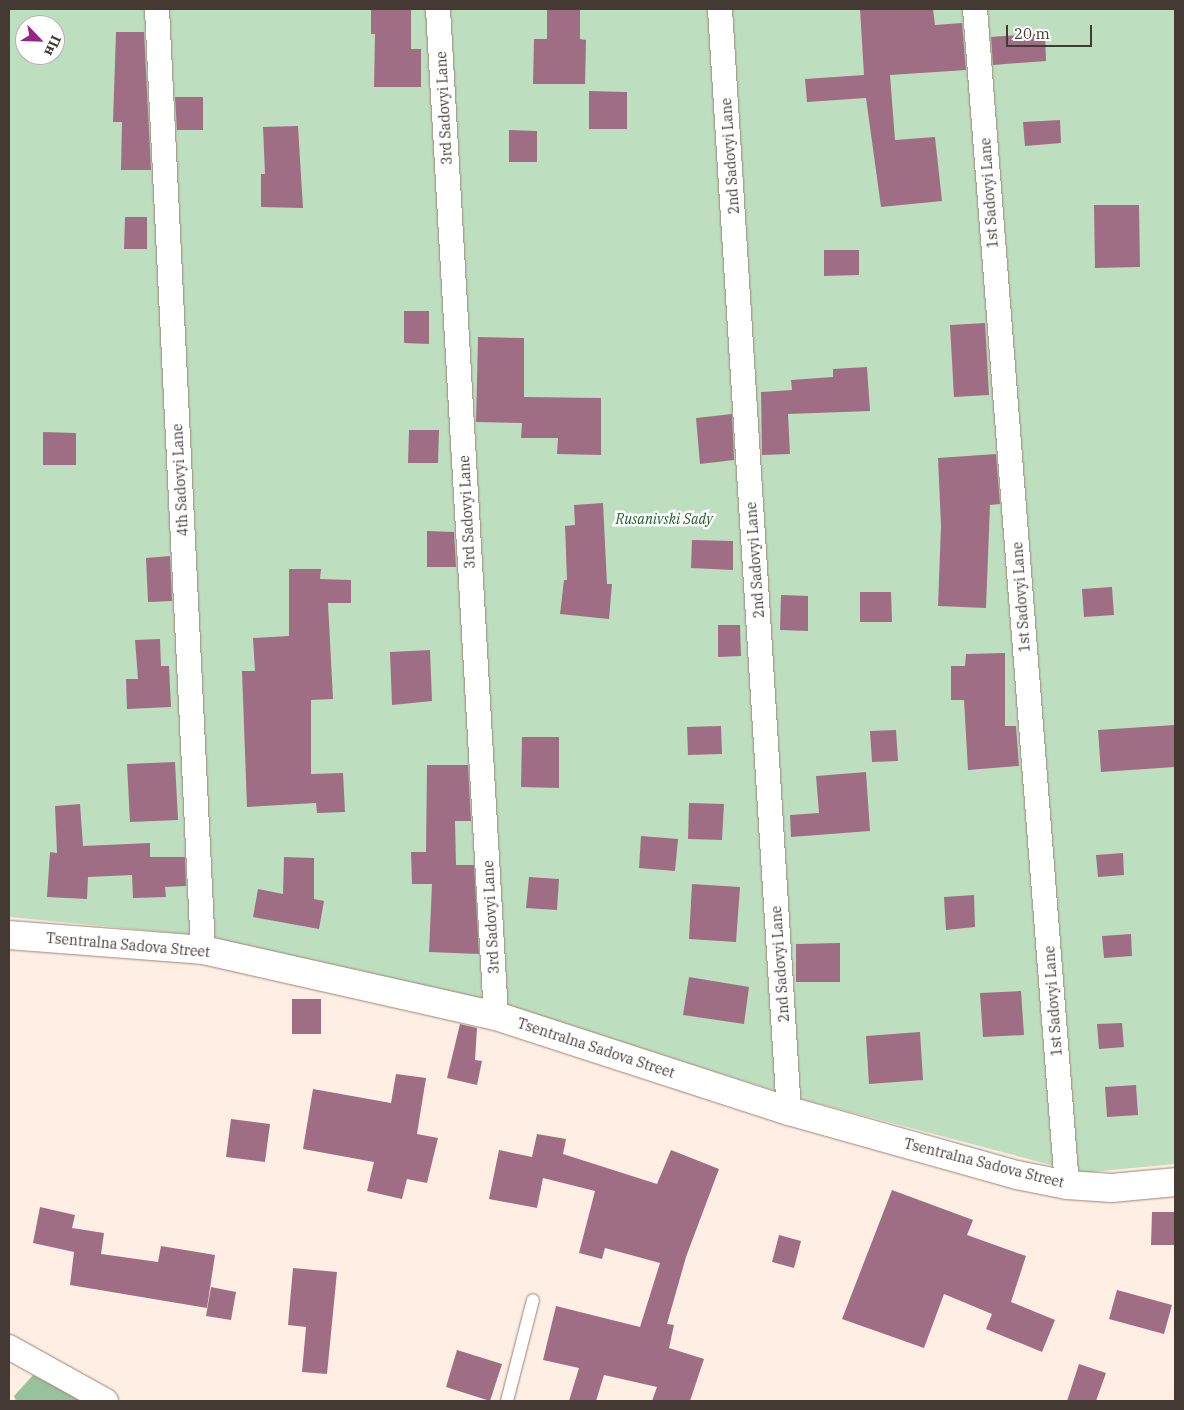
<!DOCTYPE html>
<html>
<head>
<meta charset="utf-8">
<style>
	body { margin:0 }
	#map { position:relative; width:1184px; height:1410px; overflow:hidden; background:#ffeee4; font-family:"IBM Plex Serif",serif }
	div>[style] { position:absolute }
	.green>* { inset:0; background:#bddfc0 }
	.forest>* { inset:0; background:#98c29d }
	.building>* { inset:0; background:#a06e84 }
	.roads { filter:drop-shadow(0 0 1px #9d8475) drop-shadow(0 0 1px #9d8475) }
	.lane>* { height:12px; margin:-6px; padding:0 6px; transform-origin:6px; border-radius:6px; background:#fff }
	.street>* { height:24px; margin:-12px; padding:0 12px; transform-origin:12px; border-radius:12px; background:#fff }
	.secondary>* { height:28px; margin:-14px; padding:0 14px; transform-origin:14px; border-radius:14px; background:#fff }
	span { translate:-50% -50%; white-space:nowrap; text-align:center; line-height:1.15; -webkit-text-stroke:5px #fff; paint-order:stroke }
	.street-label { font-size:14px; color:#443933 }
	.park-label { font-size:14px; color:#1b5828; font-style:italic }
	.frame { position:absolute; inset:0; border:10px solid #443933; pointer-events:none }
	.north { position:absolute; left:15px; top:15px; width:50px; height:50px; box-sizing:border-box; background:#fff; border:1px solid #b4b0ad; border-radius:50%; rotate:114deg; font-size:14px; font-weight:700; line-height:20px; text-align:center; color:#443933 }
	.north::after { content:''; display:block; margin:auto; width:18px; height:22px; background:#942687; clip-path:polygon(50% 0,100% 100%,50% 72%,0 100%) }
	.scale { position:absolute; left:1006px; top:25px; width:86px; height:22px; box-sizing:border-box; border:2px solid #443933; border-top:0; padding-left:6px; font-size:15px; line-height:18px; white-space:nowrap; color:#443933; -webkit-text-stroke:4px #fff; paint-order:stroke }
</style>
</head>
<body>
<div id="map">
	<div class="green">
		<div style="clip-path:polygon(evenodd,9px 9px,1175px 9px,1175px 1164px,1081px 1173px,801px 1099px,489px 1000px,204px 936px,9px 917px,9px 9px,25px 25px,55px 25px,55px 55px,25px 55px,25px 25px)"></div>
	</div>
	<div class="forest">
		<div style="clip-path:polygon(33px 1375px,56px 1386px,81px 1401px,16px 1401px,14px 1396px)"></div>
	</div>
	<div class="building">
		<div style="clip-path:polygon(371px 9px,411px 9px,411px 49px,421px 49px,421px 87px,374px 87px,375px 34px,371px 34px)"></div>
		<div style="clip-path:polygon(547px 9px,580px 9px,580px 39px,586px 40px,585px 84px,533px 84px,534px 39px,547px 39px)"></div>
		<div style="clip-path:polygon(860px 9px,933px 9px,935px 25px,962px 23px,966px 70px,890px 75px,895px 140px,935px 137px,942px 201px,881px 207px,866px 98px,807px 102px,805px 79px,864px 75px)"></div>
		<div style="clip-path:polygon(116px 32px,144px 32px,151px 170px,121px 170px,122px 122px,113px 122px)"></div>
		<div style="clip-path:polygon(1045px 33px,1046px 61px,993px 65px,991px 37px)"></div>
		<div style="clip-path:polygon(589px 91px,627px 92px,627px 129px,589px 129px)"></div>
		<div style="clip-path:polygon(175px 97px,203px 97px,203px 130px,177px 130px)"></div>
		<div style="clip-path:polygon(1060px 120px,1061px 143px,1025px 146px,1023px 122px)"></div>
		<div style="clip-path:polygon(298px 126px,303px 208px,261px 207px,261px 174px,265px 174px,263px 127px)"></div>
		<div style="clip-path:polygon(509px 130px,537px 131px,537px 162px,509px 162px)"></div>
		<div style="clip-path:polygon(1094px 205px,1139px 205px,1140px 267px,1095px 268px)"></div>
		<div style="clip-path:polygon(125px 217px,147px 217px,147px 249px,124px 249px)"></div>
		<div style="clip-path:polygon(824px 250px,859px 250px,859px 275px,824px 276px)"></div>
		<div style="clip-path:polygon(404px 311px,429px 311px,429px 344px,404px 343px)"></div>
		<div style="clip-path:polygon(985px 323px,989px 395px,954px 397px,950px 325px)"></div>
		<div style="clip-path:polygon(478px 337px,524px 338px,524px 397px,601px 398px,601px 455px,557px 454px,558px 438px,521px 438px,522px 423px,476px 422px)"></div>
		<div style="clip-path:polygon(867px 367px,870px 411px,788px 414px,790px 454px,762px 455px,761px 392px,792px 390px,791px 380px,833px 377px,833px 369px)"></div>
		<div style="clip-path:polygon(732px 414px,734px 460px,700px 464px,696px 418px)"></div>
		<div style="clip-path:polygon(409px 430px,439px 430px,438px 463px,408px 463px)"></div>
		<div style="clip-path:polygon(43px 432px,76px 433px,76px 465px,43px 465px)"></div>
		<div style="clip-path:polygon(996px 454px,1000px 504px,990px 505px,986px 608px,938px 606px,941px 526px,938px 458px)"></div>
		<div style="clip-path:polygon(603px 503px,607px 584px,612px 584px,609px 619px,560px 614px,564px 580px,567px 580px,565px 526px,575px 525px,574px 505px)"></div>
		<div style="clip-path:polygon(427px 531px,454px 532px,456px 567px,427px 567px)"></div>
		<div style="clip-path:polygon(692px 540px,733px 541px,733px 570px,691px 568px)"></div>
		<div style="clip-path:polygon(170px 556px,172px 601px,148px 602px,146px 558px)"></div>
		<div style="clip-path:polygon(289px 569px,321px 569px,320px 579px,351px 580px,351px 603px,328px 603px,333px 699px,311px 700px,311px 774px,343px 773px,345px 812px,317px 813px,316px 803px,247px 807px,242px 671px,255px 671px,253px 638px,289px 636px)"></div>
		<div style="clip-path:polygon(1112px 587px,1114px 615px,1084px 617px,1082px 589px)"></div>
		<div style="clip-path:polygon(860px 592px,891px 592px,892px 622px,860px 622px)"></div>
		<div style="clip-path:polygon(781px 595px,808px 596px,808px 631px,780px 630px)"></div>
		<div style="clip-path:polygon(718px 625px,740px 625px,741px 656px,718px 657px)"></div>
		<div style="clip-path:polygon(160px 639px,161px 666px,169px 666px,171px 707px,127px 709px,126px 679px,138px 679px,135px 640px)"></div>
		<div style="clip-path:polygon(430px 650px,432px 701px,392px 705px,390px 652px)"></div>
		<div style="clip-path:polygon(1005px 653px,1005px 726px,1016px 726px,1019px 766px,968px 770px,964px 700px,951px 700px,951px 666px,965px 666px,966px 654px)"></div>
		<div style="clip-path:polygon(1175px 725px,1175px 767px,1101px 772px,1098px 730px)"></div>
		<div style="clip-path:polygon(721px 726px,722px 754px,688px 755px,687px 727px)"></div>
		<div style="clip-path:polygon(896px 730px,898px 761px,872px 762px,870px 731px)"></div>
		<div style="clip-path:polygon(522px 737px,559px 737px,559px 788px,521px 787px)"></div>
		<div style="clip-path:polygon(175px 762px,178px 820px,130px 822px,127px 764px)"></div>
		<div style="clip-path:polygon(427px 765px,468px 765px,471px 821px,455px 821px,456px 865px,474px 865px,479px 954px,429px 952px,432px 884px,412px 884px,411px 852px,426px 852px)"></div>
		<div style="clip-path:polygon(866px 772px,870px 831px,791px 837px,790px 815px,819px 813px,816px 776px)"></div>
		<div style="clip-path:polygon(689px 803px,724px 804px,722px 840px,688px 839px)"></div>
		<div style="clip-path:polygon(80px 804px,83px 846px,150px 843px,150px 857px,185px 857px,186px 886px,165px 887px,166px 897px,133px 898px,132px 875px,88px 877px,87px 899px,47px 897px,50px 852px,57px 853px,55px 806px)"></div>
		<div style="clip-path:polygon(641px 836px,678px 839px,675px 871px,639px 868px)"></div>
		<div style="clip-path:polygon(1123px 853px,1124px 875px,1098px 877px,1096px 855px)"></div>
		<div style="clip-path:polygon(284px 857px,314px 858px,314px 899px,324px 901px,319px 929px,253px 917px,258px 889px,283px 894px)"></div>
		<div style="clip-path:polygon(529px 877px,559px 879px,557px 910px,526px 908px)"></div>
		<div style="clip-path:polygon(692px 884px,740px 887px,736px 942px,689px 939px)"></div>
		<div style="clip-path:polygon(974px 895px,975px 927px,946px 930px,944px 897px)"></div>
		<div style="clip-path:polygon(1131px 934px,1132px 956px,1104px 958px,1102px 936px)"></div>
		<div style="clip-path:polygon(840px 943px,840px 982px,796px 982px,796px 944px)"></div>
		<div style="clip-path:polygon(689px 977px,749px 987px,744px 1024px,683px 1015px)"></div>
		<div style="clip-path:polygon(1021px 991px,1024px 1035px,983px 1037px,980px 993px)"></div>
		<div style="clip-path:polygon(292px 999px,321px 999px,321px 1034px,292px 1034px)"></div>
		<div style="clip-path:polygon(1122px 1023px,1124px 1047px,1099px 1049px,1097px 1024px)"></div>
		<div style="clip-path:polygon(460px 1024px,477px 1028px,475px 1060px,482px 1061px,477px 1085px,447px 1078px)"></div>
		<div style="clip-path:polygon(920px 1032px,923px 1080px,869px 1084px,866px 1036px)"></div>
		<div style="clip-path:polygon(396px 1074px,426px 1078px,417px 1134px,438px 1138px,427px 1183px,407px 1179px,402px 1199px,367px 1191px,374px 1162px,303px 1149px,313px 1089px,391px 1103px)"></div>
		<div style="clip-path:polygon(1136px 1085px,1138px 1115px,1107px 1117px,1105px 1087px)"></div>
		<div style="clip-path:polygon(231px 1119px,270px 1124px,265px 1162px,226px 1157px)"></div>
		<div style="clip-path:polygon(537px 1134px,566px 1139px,563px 1154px,657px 1184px,671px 1150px,719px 1169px,686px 1257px,667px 1324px,674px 1325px,669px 1348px,704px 1359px,690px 1401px,652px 1401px,657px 1387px,604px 1375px,596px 1401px,569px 1401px,579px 1368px,543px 1360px,556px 1306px,640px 1327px,660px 1263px,605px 1248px,602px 1259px,579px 1253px,595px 1191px,543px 1178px,537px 1208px,489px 1199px,499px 1150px,532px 1157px)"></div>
		<div style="clip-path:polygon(892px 1190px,973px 1220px,967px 1235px,1026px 1256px,1011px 1302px,1055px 1320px,1042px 1352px,986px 1329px,992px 1314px,944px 1294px,924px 1348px,842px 1319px)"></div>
		<div style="clip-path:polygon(40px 1207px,75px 1215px,72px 1228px,104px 1233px,101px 1254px,158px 1262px,161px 1246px,215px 1255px,207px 1308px,70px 1285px,74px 1252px,33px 1243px)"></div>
		<div style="clip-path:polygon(1152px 1212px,1175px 1212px,1175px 1245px,1151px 1245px)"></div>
		<div style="clip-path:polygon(779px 1235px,801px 1241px,794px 1268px,772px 1262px)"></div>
		<div style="clip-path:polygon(293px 1268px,337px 1272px,327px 1374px,302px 1372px,306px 1327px,288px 1325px)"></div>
		<div style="clip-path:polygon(211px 1287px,236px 1292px,231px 1320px,206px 1316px)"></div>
		<div style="clip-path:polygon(1117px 1290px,1172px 1305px,1164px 1334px,1109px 1319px)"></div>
		<div style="clip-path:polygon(457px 1350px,502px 1364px,490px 1401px,446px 1387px)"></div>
		<div style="clip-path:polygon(1079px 1364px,1106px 1373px,1096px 1401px,1067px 1401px)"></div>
	</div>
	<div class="roads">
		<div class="lane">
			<div style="left:507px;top:1401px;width:104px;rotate:-75.6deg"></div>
		</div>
		<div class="street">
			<div style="left:157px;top:9px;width:942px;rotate:87.2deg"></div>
			<div style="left:438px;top:9px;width:1009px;rotate:86.7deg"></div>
			<div style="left:720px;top:9px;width:1104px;rotate:86.42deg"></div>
			<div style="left:975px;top:9px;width:1180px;rotate:85.53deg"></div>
			<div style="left:9px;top:1347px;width:111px;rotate:29.1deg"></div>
		</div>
		<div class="secondary">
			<div style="left:9px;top:935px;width:195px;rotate:4.4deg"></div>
			<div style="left:203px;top:950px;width:300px;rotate:12.7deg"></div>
			<div style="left:496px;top:1016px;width:308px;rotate:18deg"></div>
			<div style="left:789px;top:1111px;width:237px;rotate:15.7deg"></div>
			<div style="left:1017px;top:1175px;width:51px;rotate:11.3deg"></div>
			<div style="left:1067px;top:1185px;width:45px;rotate:3.8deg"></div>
			<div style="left:1112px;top:1188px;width:63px;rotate:-5.4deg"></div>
		</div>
	</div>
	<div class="street-label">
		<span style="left:444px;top:108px;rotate:-93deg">3rd Sadovyi Lane</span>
		<span style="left:730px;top:156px;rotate:-94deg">2nd Sadovyi Lane</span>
		<span style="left:989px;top:193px;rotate:-94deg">1st Sadovyi Lane</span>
		<span style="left:180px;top:480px;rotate:-93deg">4th Sadovyi Lane</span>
		<span style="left:467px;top:512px;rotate:-93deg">3rd Sadovyi Lane</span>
		<span style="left:755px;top:560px;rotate:-94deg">2nd Sadovyi Lane</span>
		<span style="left:1021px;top:597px;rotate:-94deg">1st Sadovyi Lane</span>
		<span style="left:491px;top:917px;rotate:-93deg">3rd Sadovyi Lane</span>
		<span style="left:128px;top:945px;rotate:5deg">Tsentralna Sadova Street</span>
		<span style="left:780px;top:964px;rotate:-94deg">2nd Sadovyi Lane</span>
		<span style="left:1053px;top:1001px;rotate:-94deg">1st Sadovyi Lane</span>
		<span style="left:596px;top:1048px;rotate:18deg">Tsentralna Sadova Street</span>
		<span style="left:984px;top:1163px;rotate:14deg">Tsentralna Sadova Street</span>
	</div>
	<div class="park-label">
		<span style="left:664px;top:519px">Rusanivski Sady</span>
	</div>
	<div class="frame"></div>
	<div class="north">Пн</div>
	<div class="scale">20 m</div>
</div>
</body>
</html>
